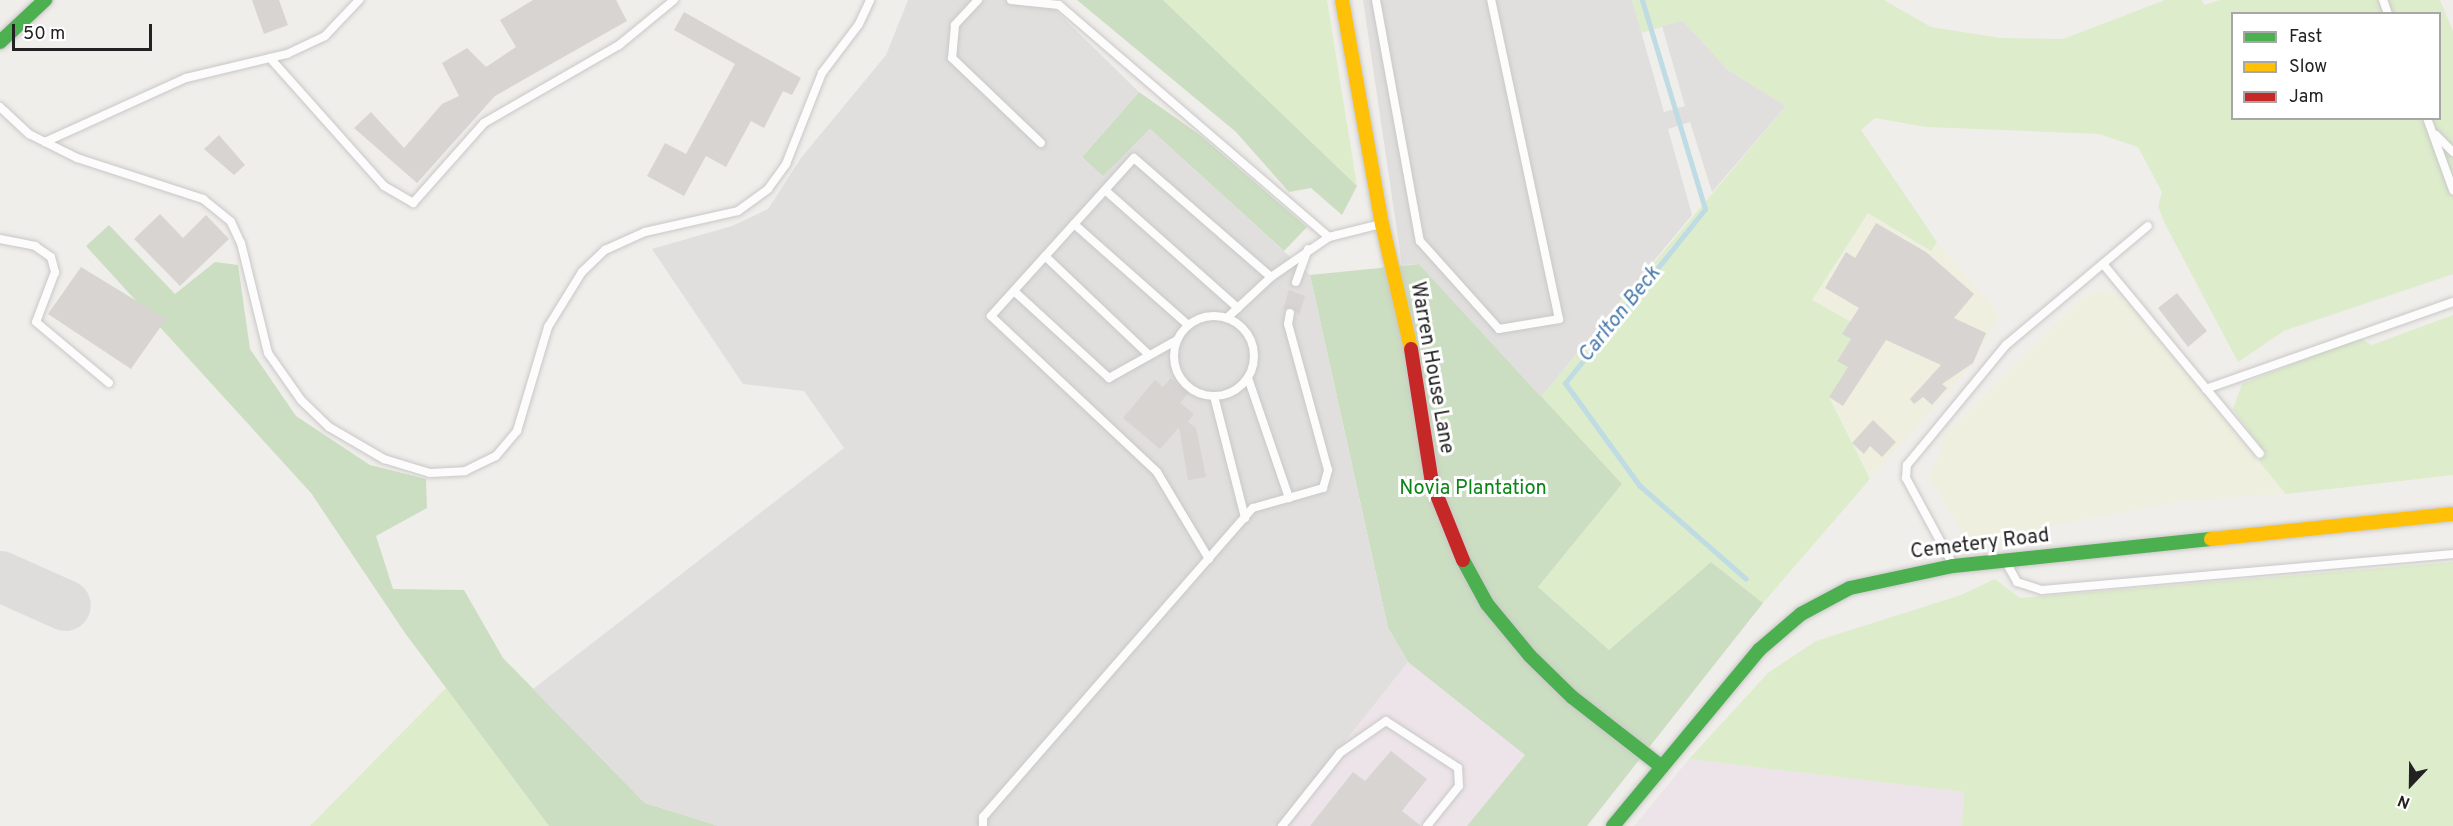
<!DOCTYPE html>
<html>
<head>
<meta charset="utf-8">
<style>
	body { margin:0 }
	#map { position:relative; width:2453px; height:826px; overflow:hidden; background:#f0eeeb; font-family:Overpass,sans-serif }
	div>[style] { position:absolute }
	.industrial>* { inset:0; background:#ede4e9 }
	.farmland>* { inset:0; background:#efefdf }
	.grass>* { inset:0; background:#ddeccb }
	.forest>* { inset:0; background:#cbdec1 }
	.parking>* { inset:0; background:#e0dfde }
	.stream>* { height:5px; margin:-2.5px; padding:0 2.5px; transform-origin:2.5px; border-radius:2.5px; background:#bfdbe3 }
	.taxiway>* { height:51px; margin:-25.5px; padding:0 25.5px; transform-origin:25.5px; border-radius:25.5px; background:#dedddc }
	.building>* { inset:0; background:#d7d4d2 }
	.roads { filter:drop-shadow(0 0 2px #c9c8c7) drop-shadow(0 0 2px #c9c8c7) }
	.lane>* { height:8px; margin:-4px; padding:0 4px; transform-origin:4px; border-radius:4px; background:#fdfcfc }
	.lane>.ring { margin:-4px; padding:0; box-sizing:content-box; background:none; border:8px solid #fdfcfc; border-radius:50% }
	.fast>* { height:14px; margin:-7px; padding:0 7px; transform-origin:7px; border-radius:7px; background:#4caf50 }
	.slow>* { height:14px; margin:-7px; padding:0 7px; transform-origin:7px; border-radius:7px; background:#ffc107 }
	.jam>* { height:14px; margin:-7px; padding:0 7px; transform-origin:7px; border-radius:7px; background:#c62828 }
	span { translate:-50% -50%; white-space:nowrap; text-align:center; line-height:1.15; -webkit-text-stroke:6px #fff; paint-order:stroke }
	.street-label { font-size:20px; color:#222 }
	.park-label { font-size:20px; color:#0c8416 }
	.water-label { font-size:21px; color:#4a7aab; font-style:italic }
	.legend { position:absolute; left:2231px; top:12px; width:210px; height:108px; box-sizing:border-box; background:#fff; border:2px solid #a7a7a7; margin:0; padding:8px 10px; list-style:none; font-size:18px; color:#222 }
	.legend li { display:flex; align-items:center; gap:12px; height:30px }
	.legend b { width:30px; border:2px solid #a7a7a7 }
	.north { position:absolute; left:2381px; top:754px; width:60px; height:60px; -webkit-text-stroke:4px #fff; paint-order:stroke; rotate:202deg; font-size:16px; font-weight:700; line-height:24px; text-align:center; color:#222 }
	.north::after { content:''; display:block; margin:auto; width:21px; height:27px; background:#222; clip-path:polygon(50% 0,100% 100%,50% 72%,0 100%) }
	.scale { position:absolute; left:12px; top:24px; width:140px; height:27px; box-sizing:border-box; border:3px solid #222; border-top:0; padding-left:8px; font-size:18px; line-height:21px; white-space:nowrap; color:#222; -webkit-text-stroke:4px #fff; paint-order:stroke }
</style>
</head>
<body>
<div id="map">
	<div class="industrial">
		<div style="clip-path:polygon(1408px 662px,1525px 755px,1467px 826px,1278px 826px)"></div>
		<div style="clip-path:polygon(1689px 759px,1964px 792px,1962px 826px,1634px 826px)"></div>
	</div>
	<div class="farmland">
		<div style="clip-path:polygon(1868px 213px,1930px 251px,1937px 242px,1999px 314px,1973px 363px,1870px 479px,1829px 397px,1848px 367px,1837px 361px,1850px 339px,1812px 300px)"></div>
		<div style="clip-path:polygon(2106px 291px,2121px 295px,2286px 494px,2189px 500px,2065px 523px,1981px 546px,1967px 540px,1928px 475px,1943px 450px,1941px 438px,2085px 295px)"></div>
	</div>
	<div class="grass">
		<div style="clip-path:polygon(1163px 0,1327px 0,1357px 186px)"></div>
		<div style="clip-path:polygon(evenodd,1632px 0,1884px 0,1931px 27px,2001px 38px,2063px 39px,2165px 0,2202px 0,2204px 5px,2220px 0,2440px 0,2453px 31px,2453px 274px,2284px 331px,2238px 362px,2165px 224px,2158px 206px,2162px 192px,2138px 147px,2099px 134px,1926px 127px,1875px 118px,1861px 130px,1937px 242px,1931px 251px,1868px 213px,1812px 300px,1851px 322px,1842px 334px,1851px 339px,1837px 360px,1848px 367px,1829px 397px,1870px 479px,1763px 603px,1711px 562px,1609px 650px,1538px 587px,1622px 484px,1541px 397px,1786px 106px,1728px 70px,1683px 21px,1641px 33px,1632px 0,2232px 14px,2440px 14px,2440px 118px,2232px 118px,2232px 14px)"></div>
		<div style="clip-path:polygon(2453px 315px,2453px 475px,2286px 494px,2258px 460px,2266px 454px,2233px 409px,2242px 384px,2359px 338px,2372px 345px)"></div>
		<div style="clip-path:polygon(2453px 562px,2453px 826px,1962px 826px,1964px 792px,1689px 759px,1768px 673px,1816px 641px,1961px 595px,1995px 579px,2020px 598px)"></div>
		<div style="clip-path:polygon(446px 688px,549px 826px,310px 826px)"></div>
	</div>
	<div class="forest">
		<div style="clip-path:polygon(1077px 0,1163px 0,1357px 186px,1342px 215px,1311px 188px,1289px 192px,1236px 132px)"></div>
		<div style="clip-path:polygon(1139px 92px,1200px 135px,1307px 227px,1284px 251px,1150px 129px,1103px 177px,1082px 157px)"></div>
		<div style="clip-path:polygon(109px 225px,175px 294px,215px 262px,238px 265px,250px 349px,296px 416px,370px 465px,426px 479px,427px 508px,376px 536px,393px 589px,464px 590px,503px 658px,645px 803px,719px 826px,549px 826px,405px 633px,311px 493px,86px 246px)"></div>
		<div style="clip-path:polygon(1419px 264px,1622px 484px,1538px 587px,1609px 650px,1711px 562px,1763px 603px,1587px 826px,1467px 826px,1525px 755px,1408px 662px,1388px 628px,1310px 275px)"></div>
	</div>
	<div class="parking">
		<div style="clip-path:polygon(908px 0,1045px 0,1139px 92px,1082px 157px,1103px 176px,1150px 129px,1310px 275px,1388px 628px,1408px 662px,1278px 826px,719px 826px,645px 803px,533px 689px,844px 448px,804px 391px,743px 384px,652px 249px,732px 226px,768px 209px,801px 158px,886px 55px)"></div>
		<div style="clip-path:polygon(1363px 0,1632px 0,1664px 112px,1685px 106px,1662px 26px,1683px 21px,1728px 70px,1786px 106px,1712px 192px,1690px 122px,1668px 129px,1692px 215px,1541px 397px,1419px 264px,1402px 265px)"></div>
	</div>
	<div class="stream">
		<div style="left:1642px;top:0;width:218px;rotate:73.2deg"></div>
		<div style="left:1705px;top:209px;width:223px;rotate:128.8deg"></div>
		<div style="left:1565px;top:383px;width:126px;rotate:54deg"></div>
		<div style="left:1639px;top:485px;width:142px;rotate:41.3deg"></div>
	</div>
	<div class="taxiway">
		<div style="left:0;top:576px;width:71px;rotate:24deg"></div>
	</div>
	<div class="building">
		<div style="clip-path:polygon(252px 0,279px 0,288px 25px,264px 34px)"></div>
		<div style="clip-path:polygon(533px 0,616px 0,627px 21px,495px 96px,417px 183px,354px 128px,371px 112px,404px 148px,442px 104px,459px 96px,442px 63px,467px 48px,486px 67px,516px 47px,500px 20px)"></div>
		<div style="clip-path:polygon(684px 12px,801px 78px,792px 95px,783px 91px,764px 128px,751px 121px,726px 167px,706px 156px,684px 196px,647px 176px,665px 143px,686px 154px,735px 64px,674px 30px)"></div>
		<div style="clip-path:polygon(219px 135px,245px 165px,234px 175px,204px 149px)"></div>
		<div style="clip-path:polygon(160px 214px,183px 238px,206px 215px,229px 239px,180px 286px,134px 239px)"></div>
		<div style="clip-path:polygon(1876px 223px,1926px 252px,1974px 294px,1954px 318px,1986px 333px,1973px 363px,1942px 384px,1947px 388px,1932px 405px,1923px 397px,1914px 404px,1910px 399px,1941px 365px,1886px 340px,1843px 406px,1829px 397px,1848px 367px,1837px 361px,1851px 339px,1842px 334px,1859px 308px,1825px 288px,1846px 252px,1855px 258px)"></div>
		<div style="clip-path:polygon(81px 267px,166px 319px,131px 369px,48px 314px)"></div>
		<div style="clip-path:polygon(1289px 290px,1305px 296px,1299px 315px,1292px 307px,1283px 310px)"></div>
		<div style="clip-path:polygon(2177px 293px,2207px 331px,2188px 347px,2158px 308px)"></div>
		<div style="clip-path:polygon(1171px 378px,1188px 393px,1180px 403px,1194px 414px,1188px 422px,1196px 428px,1206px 477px,1188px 480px,1179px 427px,1160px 449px,1123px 418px,1155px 380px,1163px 387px)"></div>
		<div style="clip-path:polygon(1873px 420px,1896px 442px,1882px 457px,1870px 446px,1864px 454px,1852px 443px)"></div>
		<div style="clip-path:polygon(1391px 751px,1427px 779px,1402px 811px,1421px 826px,1310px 826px,1353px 772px,1365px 781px)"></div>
	</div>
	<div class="roads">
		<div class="lane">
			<div style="left:978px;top:0;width:34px;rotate:133deg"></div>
			<div style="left:955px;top:25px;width:33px;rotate:95deg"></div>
			<div style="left:952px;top:58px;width:123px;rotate:43.7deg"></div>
			<div style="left:1011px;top:0;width:48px;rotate:5.9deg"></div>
			<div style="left:1059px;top:5px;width:356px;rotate:40.7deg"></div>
			<div style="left:1329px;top:237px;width:54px;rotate:-14deg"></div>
			<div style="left:1376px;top:0;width:245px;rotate:79.7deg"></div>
			<div style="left:1420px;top:241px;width:118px;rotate:48.1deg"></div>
			<div style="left:1499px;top:329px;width:61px;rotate:-9.5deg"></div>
			<div style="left:1559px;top:319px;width:326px;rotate:-102deg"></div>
			<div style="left:2383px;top:0;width:15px;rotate:70deg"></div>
			<div style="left:270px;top:58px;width:171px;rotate:48.3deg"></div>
			<div style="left:384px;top:186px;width:34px;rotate:30deg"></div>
			<div style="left:413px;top:203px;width:107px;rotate:-48.4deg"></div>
			<div style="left:484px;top:123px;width:156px;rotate:-30deg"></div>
			<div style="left:619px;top:45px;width:71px;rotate:-39.3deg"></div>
			<div style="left:0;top:107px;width:40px;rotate:43deg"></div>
			<div style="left:29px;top:134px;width:54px;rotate:26.6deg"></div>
			<div style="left:77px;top:158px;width:133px;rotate:18deg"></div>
			<div style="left:203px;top:199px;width:36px;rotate:39deg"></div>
			<div style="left:231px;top:222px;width:23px;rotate:65deg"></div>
			<div style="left:241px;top:243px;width:113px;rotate:76.2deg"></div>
			<div style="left:268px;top:353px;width:57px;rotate:54.9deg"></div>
			<div style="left:301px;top:400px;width:39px;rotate:44deg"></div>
			<div style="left:329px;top:427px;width:64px;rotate:30.2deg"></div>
			<div style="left:384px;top:459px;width:48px;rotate:16.9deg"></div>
			<div style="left:430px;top:473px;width:35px;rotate:-3deg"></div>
			<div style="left:465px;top:471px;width:34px;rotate:-26deg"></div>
			<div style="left:496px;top:456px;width:33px;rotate:-50deg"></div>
			<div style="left:517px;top:431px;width:109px;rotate:-73.4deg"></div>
			<div style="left:548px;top:327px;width:65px;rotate:-58.3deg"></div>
			<div style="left:582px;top:272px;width:32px;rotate:-44deg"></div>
			<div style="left:605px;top:250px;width:44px;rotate:-24.2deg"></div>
			<div style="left:645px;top:232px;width:95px;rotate:-12.7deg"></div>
			<div style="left:738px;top:211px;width:37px;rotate:-36deg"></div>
			<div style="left:768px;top:189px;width:31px;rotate:-54deg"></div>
			<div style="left:786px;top:164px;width:98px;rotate:-68.4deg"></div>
			<div style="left:822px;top:73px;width:61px;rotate:-52.9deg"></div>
			<div style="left:859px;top:24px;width:26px;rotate:-65deg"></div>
			<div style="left:2427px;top:118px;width:77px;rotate:70.1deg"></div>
			<div style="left:2436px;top:135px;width:24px;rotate:45deg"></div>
			<div style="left:45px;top:142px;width:155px;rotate:-24.4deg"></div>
			<div style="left:186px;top:78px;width:104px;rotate:-13.4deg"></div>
			<div style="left:287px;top:54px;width:42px;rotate:-25.3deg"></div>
			<div style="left:325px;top:36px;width:50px;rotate:-46.6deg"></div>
			<div style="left:1105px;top:190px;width:178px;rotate:41.6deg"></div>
			<div style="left:1074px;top:224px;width:152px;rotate:41.5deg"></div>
			<div style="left:0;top:239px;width:36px;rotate:11deg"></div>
			<div style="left:35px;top:246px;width:19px;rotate:35deg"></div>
			<div style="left:51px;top:257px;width:16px;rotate:75deg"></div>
			<div style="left:55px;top:272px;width:53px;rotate:110.8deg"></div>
			<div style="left:36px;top:322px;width:95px;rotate:39.9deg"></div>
			<div style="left:1045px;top:256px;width:142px;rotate:43.6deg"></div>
			<div style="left:2103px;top:264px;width:246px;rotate:50.4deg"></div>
			<div style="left:1296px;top:282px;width:35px;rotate:-70deg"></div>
			<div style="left:1014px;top:291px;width:129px;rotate:42.5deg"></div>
			<div style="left:1109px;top:378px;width:78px;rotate:-29.2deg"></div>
			<div class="ring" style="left:1174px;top:316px;width:72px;height:72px"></div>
			<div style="left:1227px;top:318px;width:60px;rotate:-43deg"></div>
			<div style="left:1271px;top:277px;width:70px;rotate:-34.6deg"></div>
			<div style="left:1248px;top:378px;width:127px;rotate:71.1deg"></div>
			<div style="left:2206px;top:389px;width:262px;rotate:-19.4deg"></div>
			<div style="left:1214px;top:396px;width:126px;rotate:75.7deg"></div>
			<div style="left:1209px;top:559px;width:101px;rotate:-120.9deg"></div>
			<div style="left:1157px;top:472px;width:228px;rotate:-136.8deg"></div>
			<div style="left:991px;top:316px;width:213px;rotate:-47.9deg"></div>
			<div style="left:1134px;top:158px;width:181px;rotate:41deg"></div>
			<div style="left:2006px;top:562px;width:23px;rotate:61deg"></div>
			<div style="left:2017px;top:582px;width:26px;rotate:18deg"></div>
			<div style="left:2042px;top:590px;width:413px;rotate:-5deg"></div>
			<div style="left:1952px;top:563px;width:97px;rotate:-118.4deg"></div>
			<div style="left:1906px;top:478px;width:13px;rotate:-86deg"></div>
			<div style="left:1907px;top:465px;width:156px;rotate:-50.5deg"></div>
			<div style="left:2006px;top:345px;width:185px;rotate:-40deg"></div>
			<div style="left:983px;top:826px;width:9px;rotate:-90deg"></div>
			<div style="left:983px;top:817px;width:410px;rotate:-48.9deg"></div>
			<div style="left:1253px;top:508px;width:73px;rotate:-15.9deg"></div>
			<div style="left:1323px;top:488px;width:19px;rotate:-74deg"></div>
			<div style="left:1328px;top:470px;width:151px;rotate:-105.3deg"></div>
			<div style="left:1288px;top:324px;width:11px;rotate:-80deg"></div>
			<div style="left:1282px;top:826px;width:93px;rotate:-51.5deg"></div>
			<div style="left:1340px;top:753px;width:56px;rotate:-34.8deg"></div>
			<div style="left:1386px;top:721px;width:86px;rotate:33.1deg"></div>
			<div style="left:1458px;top:768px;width:18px;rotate:87deg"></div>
			<div style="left:1459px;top:786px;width:51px;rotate:128.7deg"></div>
		</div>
		<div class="fast">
			<div style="left:0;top:42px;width:62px;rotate:-43deg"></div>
			<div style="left:1463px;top:560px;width:50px;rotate:61.4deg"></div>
			<div style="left:1487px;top:604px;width:67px;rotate:50.4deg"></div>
			<div style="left:1530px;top:656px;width:59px;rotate:44.3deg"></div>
			<div style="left:1572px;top:697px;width:114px;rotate:37.9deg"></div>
			<div style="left:1613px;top:826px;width:229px;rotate:-50.3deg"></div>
			<div style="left:1759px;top:650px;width:55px;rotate:-40.6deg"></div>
			<div style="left:1801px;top:614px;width:55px;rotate:-28deg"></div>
			<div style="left:1850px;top:588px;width:105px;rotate:-12.1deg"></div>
			<div style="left:1953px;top:566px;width:259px;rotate:-6deg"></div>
		</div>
		<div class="slow">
			<div style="left:1342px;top:0;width:228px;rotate:79.9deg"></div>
			<div style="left:1382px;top:224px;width:128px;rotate:76.9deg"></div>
			<div style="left:2211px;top:539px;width:243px;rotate:-5.9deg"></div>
		</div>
		<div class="jam">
			<div style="left:1411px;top:349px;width:136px;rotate:81.1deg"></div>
			<div style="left:1432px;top:483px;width:83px;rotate:68.1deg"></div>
		</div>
	</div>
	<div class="street-label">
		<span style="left:1431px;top:368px;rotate:80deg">Warren House Lane</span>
		<span style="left:1980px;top:545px;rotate:-7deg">Cemetery Road</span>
	</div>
	<div class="park-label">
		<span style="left:1473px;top:489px">Novia Plantation</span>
	</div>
	<div class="water-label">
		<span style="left:1620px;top:315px;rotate:-51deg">Carlton Beck</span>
	</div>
	<ul class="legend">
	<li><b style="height:8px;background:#4caf50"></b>Fast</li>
	<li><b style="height:8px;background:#ffc107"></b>Slow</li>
	<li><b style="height:8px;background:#c62828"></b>Jam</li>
	</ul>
	<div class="north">N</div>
	<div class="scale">50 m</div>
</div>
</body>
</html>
